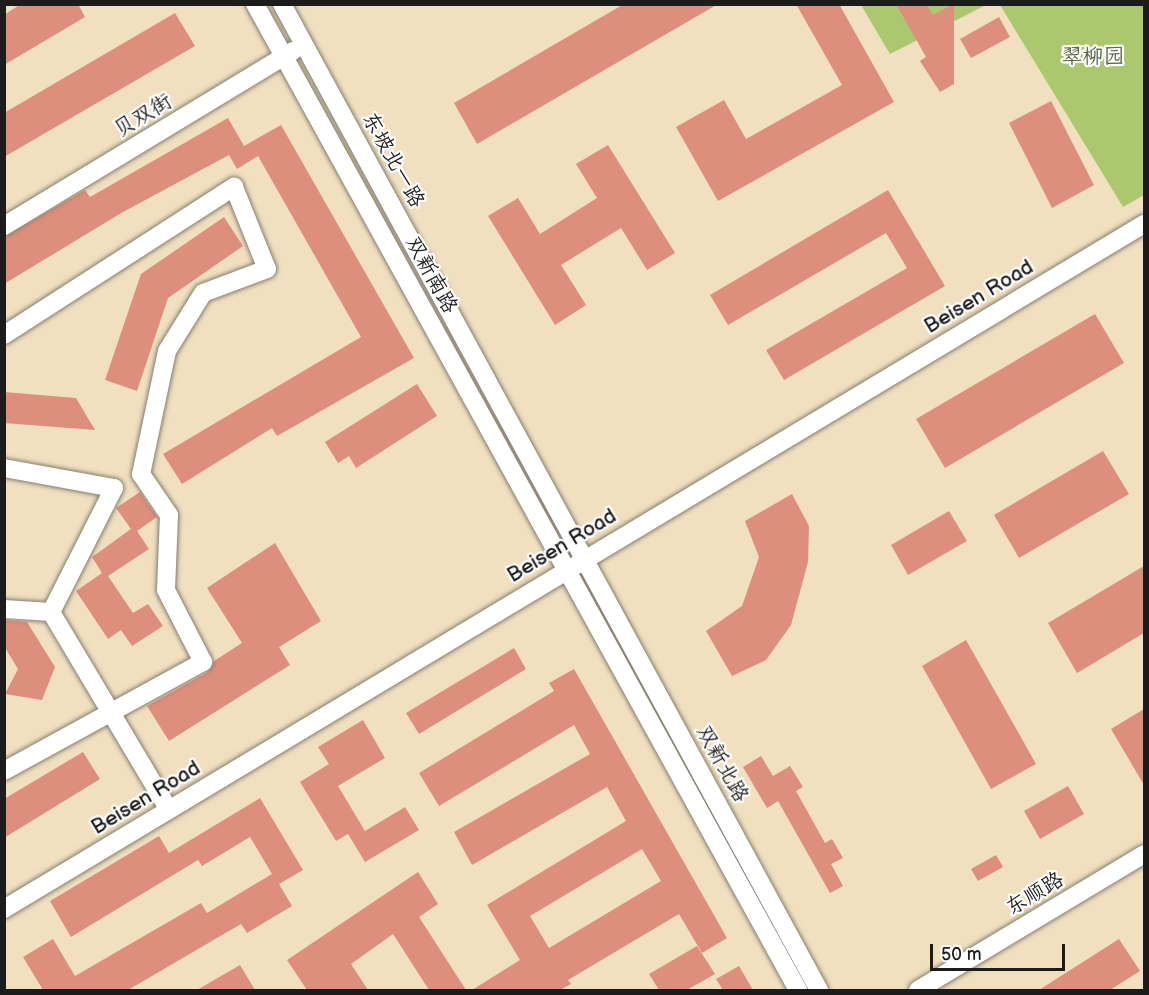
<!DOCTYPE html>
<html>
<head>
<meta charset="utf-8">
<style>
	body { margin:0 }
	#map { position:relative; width:1149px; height:995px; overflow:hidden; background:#f0e0c0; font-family:"Balsamiq Sans","LXGW WenKai TC",sans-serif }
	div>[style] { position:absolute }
	.green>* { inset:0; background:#acc86e }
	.building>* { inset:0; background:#de8e7c }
	.roads { filter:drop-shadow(0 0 2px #867e6e) drop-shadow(0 0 2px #867e6e) }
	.minor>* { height:18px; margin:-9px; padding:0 9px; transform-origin:9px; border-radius:9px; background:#fff }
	span { translate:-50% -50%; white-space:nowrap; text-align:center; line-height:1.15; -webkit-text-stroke:4.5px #fff; paint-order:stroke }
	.park-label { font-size:21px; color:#56613d }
	.street-label { font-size:21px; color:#1c1c1c }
	.frame { position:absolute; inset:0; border:6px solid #1c1c1c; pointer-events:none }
	.scale { position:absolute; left:930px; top:944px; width:135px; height:27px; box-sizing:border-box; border:3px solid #1c1c1c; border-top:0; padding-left:8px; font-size:18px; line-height:21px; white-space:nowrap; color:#1c1c1c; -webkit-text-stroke:4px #fff; paint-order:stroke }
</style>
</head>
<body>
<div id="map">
	<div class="green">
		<div style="clip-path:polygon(861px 5px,986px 5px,890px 54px)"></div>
		<div style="clip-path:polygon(1000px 5px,1144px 5px,1144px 195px,1123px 207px)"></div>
	</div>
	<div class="building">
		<div style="clip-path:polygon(21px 4px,78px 4px,85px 17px,4px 65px,4px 15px)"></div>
		<div style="clip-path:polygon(624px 4px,718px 4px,477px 144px,454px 103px)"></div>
		<div style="clip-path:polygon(796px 4px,839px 4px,894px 102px,718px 201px,676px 127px,724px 100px,746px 139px,842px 85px)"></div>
		<div style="clip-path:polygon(896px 4px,926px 4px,933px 15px,954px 4px,954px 84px,940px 92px,920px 61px,926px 57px)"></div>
		<div style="clip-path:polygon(175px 13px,195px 46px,4px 157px,4px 113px)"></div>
		<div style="clip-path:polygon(999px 17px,1010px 37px,971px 58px,960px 39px)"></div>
		<div style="clip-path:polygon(1051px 101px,1094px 185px,1052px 208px,1009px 123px)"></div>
		<div style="clip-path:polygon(228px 118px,244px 146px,281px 125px,414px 358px,277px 436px,272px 428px,182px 484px,163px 454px,361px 337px,258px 156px,237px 169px,229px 155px,123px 212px,4px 284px,4px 237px,85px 190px,90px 197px)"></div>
		<div style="clip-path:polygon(608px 145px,675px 253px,647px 270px,621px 228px,561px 265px,586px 305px,555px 325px,488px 216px,518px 198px,540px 234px,597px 198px,576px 164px)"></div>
		<div style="clip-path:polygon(888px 190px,945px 286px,784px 380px,766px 350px,907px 268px,886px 233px,728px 325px,710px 295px)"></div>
		<div style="clip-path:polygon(224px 217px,243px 246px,168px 298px,137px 391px,105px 380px,141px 274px)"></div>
		<div style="clip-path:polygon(1095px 314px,1124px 363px,945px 468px,916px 419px)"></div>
		<div style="clip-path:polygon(417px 384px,437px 416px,356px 468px,349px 456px,338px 463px,325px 442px)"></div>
		<div style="clip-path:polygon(4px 392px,76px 398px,95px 430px,4px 423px)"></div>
		<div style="clip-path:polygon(1103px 451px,1129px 494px,1019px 558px,994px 515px)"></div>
		<div style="clip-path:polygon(140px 492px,157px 517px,137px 531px,149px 549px,108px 576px,133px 613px,148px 604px,163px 626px,132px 646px,121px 630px,108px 639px,76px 591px,102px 573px,92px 557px,131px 529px,116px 508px)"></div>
		<div style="clip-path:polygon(792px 494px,809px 526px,808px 562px,791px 625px,766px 660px,732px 676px,706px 631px,742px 606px,759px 557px,745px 521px)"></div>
		<div style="clip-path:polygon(949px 511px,967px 541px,908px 575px,891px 545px)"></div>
		<div style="clip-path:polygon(275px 543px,321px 621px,279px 647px,290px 665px,169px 741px,147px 706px,208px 672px,214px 661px,242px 643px,207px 588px)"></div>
		<div style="clip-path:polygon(1144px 566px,1144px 633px,1077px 673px,1048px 623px)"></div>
		<div style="clip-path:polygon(4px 620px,27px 622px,55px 667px,42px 700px,5px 694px,18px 669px,4px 646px)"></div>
		<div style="clip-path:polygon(966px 640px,1036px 764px,991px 789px,922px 666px)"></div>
		<div style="clip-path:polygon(514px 648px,526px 669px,419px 734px,406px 713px)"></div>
		<div style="clip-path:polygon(evenodd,574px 669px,727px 938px,702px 953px,679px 914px,568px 980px,571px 984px,560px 990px,472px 990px,520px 960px,487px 905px,626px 821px,607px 787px,472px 865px,454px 832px,590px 754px,574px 725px,439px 806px,419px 773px,554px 691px,549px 683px,574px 669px,642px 849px,661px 881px,549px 948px,530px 916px,642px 849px)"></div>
		<div style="clip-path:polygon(1144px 709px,1144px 785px,1111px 729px)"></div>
		<div style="clip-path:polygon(363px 720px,385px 758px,338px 786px,365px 831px,405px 807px,419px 830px,365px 862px,348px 834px,336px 841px,300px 782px,329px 764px,318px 747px)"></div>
		<div style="clip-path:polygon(83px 752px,100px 779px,4px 838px,4px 799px)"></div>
		<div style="clip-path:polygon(761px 756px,773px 776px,790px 766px,803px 787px,796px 791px,825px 843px,832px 839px,843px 858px,831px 864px,843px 886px,830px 893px,778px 801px,767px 808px,743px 767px)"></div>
		<div style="clip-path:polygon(1068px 786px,1084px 814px,1040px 839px,1024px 811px)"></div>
		<div style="clip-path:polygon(260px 798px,303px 870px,279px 884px,292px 906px,247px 933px,241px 924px,128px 990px,43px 990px,23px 957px,53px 939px,75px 976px,201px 903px,207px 913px,272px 874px,250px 837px,202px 866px,198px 860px,71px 937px,50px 901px,159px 836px,169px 853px)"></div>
		<div style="clip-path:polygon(996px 855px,1003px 867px,978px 881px,971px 869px)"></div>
		<div style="clip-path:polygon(418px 872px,438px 904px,419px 917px,466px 990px,429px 990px,393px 934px,351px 964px,368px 990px,307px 990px,287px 960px)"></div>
		<div style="clip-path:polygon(1119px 939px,1140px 971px,1110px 990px,1039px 990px)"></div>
		<div style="clip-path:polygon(697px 946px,715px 974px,687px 990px,659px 990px,649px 974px)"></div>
		<div style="clip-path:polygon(240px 965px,255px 990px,197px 990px)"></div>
		<div style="clip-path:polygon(739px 966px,753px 990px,723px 990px,716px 979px)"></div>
	</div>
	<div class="roads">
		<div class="minor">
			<div style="left:255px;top:4px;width:1126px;rotate:61.16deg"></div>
			<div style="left:282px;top:4px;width:1123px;rotate:61.43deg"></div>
			<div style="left:4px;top:226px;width:338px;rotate:-31.2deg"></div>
			<div style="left:4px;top:335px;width:274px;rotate:-32.8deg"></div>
			<div style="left:234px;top:187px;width:88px;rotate:68.1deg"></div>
			<div style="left:267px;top:269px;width:68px;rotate:159.4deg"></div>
			<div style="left:203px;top:293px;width:68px;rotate:121.8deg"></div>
			<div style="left:167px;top:351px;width:126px;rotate:101.9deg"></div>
			<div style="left:141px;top:474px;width:50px;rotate:55.7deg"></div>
			<div style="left:169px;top:515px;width:75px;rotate:92.3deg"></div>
			<div style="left:166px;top:590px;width:81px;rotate:62.8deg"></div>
			<div style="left:203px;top:662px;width:227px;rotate:151.3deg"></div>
			<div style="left:4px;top:468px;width:112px;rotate:10.3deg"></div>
			<div style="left:114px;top:488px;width:139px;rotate:116.9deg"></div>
			<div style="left:51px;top:612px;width:230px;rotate:59.2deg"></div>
			<div style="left:4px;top:609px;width:47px;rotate:3.7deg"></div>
			<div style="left:4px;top:909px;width:1330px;rotate:-31deg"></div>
			<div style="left:918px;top:990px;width:264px;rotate:-31deg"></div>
		</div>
	</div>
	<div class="park-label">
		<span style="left:1093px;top:57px">翠柳园</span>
	</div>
	<div class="street-label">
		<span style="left:143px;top:116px;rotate:-31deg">贝双街</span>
		<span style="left:393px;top:160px;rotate:61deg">东坡北一路</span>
		<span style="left:431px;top:275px;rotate:61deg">双新南路</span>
		<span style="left:979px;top:297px;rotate:-31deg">Beisen Road</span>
		<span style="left:562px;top:546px;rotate:-31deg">Beisen Road</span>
		<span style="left:722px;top:764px;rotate:61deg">双新北路</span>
		<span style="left:146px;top:798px;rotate:-31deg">Beisen Road</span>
		<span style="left:1035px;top:894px;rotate:-31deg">东顺路</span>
	</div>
	<div class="frame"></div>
	<div class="scale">50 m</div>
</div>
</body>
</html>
